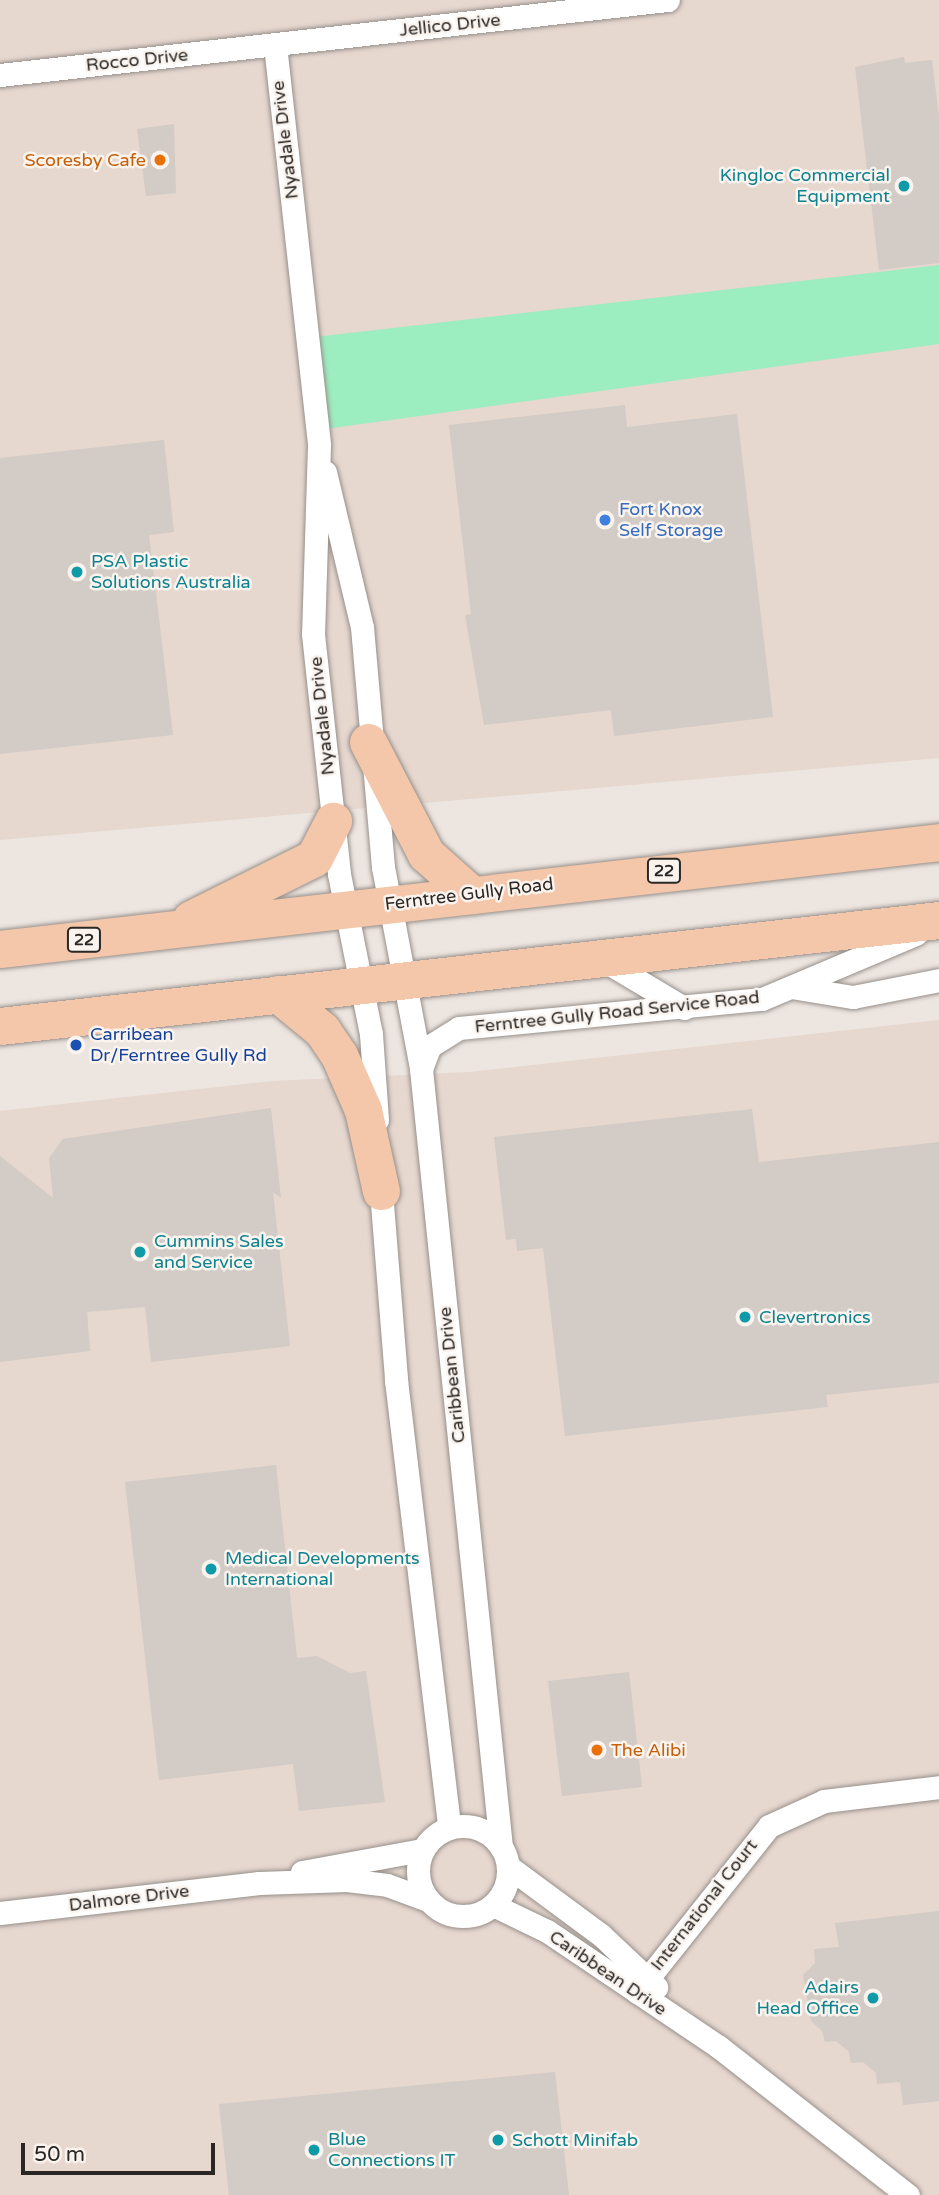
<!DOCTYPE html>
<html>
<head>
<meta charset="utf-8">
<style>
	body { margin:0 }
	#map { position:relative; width:939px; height:2195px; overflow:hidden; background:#ede5e0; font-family:"Varela Round",sans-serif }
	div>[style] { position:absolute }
	.built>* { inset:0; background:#e6d7cf }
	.green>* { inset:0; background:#9cedbf }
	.building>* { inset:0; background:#d2cbc6 }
	.roads { filter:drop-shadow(0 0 2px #97908b) drop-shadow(0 0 2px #97908b) }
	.street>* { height:23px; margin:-11.5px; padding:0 11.5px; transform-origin:11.5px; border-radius:11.5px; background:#fff }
	.street>.ring { margin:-11.5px; padding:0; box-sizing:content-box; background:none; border:23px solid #fff; border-radius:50% }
	.primary>* { height:37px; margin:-18.5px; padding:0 18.5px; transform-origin:18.5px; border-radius:18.5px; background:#f5c7aa }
	.dots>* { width:19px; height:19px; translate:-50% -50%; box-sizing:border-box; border:4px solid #faf3ee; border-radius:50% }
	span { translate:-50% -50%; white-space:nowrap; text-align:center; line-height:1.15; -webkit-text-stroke:5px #faf3ee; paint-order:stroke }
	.shield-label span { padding:2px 5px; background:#faf3ee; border:2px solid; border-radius:5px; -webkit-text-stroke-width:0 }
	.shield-label { font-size:16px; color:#2a2725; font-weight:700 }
	.street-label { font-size:18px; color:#2a2725 }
	.food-label { font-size:18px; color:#c56008 }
	.right { translate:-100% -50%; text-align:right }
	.left { translate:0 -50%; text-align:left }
	.culture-label { font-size:18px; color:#0d838f }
	.shop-label { font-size:18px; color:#366cbe }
	.transit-label { font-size:18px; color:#164399 }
	.scale { position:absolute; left:21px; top:2143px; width:194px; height:32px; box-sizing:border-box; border:4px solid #2a2725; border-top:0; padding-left:9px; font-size:21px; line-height:24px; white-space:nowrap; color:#2a2725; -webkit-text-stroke:5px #faf3ee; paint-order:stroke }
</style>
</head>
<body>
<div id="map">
	<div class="built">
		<div style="clip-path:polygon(0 0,939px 0,939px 758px,0 840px)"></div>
		<div style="clip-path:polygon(939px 1020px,939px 2195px,0 2195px,0 1111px,272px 1081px,469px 1072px)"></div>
	</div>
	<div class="green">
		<div style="clip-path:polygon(939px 265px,939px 344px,318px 430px,306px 338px)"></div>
	</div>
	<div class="building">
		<div style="clip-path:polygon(904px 57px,905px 63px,932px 60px,939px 116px,939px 263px,879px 270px,855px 67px)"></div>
		<div style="clip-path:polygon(174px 124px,176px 193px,146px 196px,137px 129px)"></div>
		<div style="clip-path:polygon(625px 405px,627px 427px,737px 414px,773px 717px,614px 736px,611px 710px,484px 725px,465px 615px,471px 614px,449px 425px)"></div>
		<div style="clip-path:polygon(164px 440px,174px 532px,149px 535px,173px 735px,0 754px,0 458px)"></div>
		<div style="clip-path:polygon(271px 1108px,281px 1198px,273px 1192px,290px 1346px,151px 1362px,145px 1307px,87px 1312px,90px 1351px,0 1362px,0 1156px,53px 1198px,49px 1158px,63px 1139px)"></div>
		<div style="clip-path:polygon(752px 1109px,759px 1162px,939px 1142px,939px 1383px,826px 1395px,828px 1407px,565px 1436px,543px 1248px,517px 1251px,516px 1239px,506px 1240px,494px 1137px)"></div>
		<div style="clip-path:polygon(276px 1465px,297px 1658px,317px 1656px,350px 1673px,366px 1671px,385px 1802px,299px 1811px,293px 1764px,159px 1780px,125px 1482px)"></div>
		<div style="clip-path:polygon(629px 1672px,642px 1787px,562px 1796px,548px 1681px)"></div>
		<div style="clip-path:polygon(939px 1911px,939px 2101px,903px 2105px,900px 2082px,877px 2084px,876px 2073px,863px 2062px,851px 2063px,849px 2052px,836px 2041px,825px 2042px,822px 2031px,811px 2021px,803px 1975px,815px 1963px,814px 1949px,839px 1947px,835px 1923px)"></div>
		<div style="clip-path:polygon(555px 2072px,569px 2195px,229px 2195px,219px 2104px)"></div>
	</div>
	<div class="roads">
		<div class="street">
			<div style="left:275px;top:45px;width:402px;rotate:83.7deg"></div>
			<div style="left:319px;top:445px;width:189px;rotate:91.8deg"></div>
			<div style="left:313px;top:634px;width:241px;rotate:83.8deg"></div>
			<div style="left:339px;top:874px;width:163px;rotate:78.7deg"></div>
			<div style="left:371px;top:1034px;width:86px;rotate:86deg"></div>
			<div style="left:0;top:75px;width:672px;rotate:-6.41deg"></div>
			<div style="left:325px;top:472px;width:159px;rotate:76.6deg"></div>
			<div style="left:362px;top:627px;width:241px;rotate:85deg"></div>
			<div style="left:383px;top:867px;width:206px;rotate:79.3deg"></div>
			<div style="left:421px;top:1069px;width:782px;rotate:84.13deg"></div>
			<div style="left:600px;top:958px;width:98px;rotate:30.8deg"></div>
			<div style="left:791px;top:987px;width:63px;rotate:9.2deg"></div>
			<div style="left:853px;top:997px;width:88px;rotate:-11.2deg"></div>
			<div style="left:421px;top:1069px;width:25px;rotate:-69deg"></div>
			<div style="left:430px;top:1046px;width:34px;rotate:-32deg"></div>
			<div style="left:459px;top:1028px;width:304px;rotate:-5.5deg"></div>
			<div style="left:762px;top:999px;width:167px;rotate:-22.9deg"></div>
			<div style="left:380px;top:1179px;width:202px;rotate:85.4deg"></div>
			<div style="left:396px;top:1380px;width:450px;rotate:83.2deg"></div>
			<div class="ring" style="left:418px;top:1826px;width:67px;height:67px"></div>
			<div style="left:509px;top:1867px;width:114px;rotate:36.5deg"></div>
			<div style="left:601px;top:1935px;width:76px;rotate:43.4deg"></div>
			<div style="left:302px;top:1872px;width:122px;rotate:-10.4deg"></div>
			<div style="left:493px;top:1905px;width:60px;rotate:25.7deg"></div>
			<div style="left:547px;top:1931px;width:207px;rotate:34deg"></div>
			<div style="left:719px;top:2047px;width:240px;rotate:38.1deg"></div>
			<div style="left:0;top:1913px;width:261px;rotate:-6.6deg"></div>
			<div style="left:259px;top:1883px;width:88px;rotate:-2deg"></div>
			<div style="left:347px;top:1880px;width:40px;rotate:7.1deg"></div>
			<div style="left:387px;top:1885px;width:44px;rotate:20.1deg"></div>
			<div style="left:637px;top:1992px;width:212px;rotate:-51.5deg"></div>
			<div style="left:769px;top:1826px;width:60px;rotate:-24.4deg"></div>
			<div style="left:824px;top:1801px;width:116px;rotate:-6.9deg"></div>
		</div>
		<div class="primary">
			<div style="left:368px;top:742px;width:126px;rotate:62.6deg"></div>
			<div style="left:426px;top:854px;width:62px;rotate:41.7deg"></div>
			<div style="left:191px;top:919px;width:137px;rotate:-26.4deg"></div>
			<div style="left:314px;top:858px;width:42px;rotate:-62.8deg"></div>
			<div style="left:0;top:949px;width:945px;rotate:-6.5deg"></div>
			<div style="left:278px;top:994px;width:57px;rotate:39.3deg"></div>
			<div style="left:322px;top:1030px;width:30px;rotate:56deg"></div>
			<div style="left:339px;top:1055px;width:60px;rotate:66.4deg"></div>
			<div style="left:363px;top:1110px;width:83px;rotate:77.5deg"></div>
			<div style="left:0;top:1026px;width:945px;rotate:-6.44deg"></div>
		</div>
	</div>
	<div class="dots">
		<div style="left:160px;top:160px;background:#e8710a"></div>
		<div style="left:904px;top:186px;background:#0f9aa8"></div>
		<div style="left:605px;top:520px;background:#3f7fe0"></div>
		<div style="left:77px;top:572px;background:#0f9aa8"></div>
		<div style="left:76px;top:1045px;background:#1a4fb4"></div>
		<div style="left:140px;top:1252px;background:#0f9aa8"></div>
		<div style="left:745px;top:1317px;background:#0f9aa8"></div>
		<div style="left:211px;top:1569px;background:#0f9aa8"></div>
		<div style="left:597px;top:1750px;background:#e8710a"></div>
		<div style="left:873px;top:1998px;background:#0f9aa8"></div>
		<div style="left:498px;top:2140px;background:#0f9aa8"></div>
		<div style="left:314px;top:2150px;background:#0f9aa8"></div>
	</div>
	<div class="shield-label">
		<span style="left:664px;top:871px">22</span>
		<span style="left:84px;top:940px">22</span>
	</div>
	<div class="street-label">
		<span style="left:450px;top:25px;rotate:-6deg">Jellico Drive</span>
		<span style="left:137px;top:60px;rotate:-6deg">Rocco Drive</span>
		<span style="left:285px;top:140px;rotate:-97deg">Nyadale Drive</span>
		<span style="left:322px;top:716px;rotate:-96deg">Nyadale Drive</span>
		<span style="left:469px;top:894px;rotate:-7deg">Ferntree Gully Road</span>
		<span style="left:617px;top:1012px;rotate:-6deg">Ferntree Gully Road Service Road</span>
		<span style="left:452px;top:1375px;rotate:-96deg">Caribbean Drive</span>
		<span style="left:129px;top:1898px;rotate:-7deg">Dalmore Drive</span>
		<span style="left:704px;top:1905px;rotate:-52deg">International Court</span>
		<span style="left:608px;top:1973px;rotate:34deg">Caribbean Drive</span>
	</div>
	<div class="food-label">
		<span class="right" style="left:146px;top:160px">Scoresby Cafe</span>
		<span class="left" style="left:611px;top:1750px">The Alibi</span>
	</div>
	<div class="culture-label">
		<span class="right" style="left:890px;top:186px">Kingloc Commercial<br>Equipment</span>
		<span class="left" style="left:91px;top:572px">PSA Plastic<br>Solutions Australia</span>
		<span class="left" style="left:154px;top:1252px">Cummins Sales<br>and Service</span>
		<span class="left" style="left:759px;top:1317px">Clevertronics</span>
		<span class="left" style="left:225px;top:1569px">Medical Developments<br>International</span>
		<span class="right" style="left:859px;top:1998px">Adairs<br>Head Office</span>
		<span class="left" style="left:328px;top:2150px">Blue<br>Connections IT</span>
		<span class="left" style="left:512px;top:2140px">Schott Minifab</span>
	</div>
	<div class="shop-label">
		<span class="left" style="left:619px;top:520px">Fort Knox<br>Self Storage</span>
	</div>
	<div class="transit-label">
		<span class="left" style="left:90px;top:1045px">Carribean<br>Dr/Ferntree Gully Rd</span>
	</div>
	<div class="scale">50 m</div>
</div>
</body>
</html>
